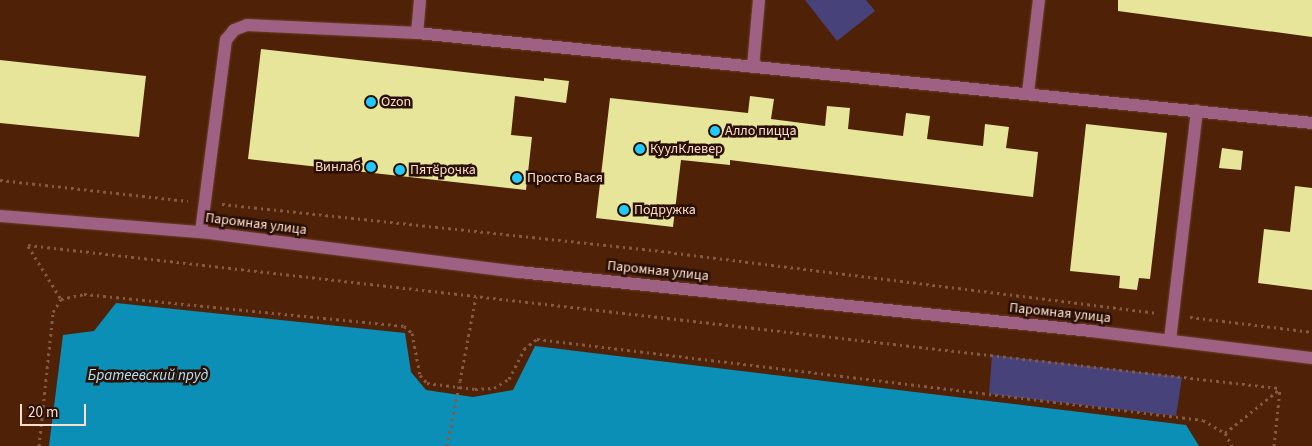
<!DOCTYPE html>
<html>
<head>
<meta charset="utf-8">
<style>
	body { margin:0 }
	#map { position:relative; width:1312px; height:446px; overflow:hidden; background:#4f2107; font-family:"Source Sans 3",sans-serif }
	div>[style] { position:absolute }
	.green>* { inset:0; background:#48427b }
	.water>* { inset:0; background:#0b8fb6 }
	.building>* { inset:0; background:#e7e599 }
	.path>* { height:3px; margin-top:-1.5px; transform-origin:0; background:repeating-linear-gradient(90deg,#835a44 0 2.5px,transparent 0 6.5px) }
	.roads { filter:drop-shadow(0 0 1px #6b3f27) drop-shadow(0 0 1px #6b3f27) }
	.minor>* { height:12px; margin:-6px; padding:0 6px; transform-origin:6px; border-radius:6px; background:#9f6183 }
	.path-bridge>* { height:3px; margin-top:-1.5px; transform-origin:0; background:repeating-linear-gradient(90deg,#835a44 0 2.5px,transparent 0 6.5px) }
	.dots>* { width:14px; height:14px; translate:-50% -50%; box-sizing:border-box; border:2px solid #2a1004; border-radius:50% }
	span { translate:-50% -50%; white-space:nowrap; text-align:center; line-height:1.15; -webkit-text-stroke:5px #2a1004; paint-order:stroke }
	.poi-label { font-size:14px; color:#fcded0 }
	.left { translate:0 -50%; text-align:left }
	.right { translate:-100% -50%; text-align:right }
	.street-label { font-size:14px; color:#fcded0 }
	.water-label { font-size:15px; color:#a9e4fd; font-style:italic }
	.scale { position:absolute; left:20px; top:404px; width:66px; height:22px; box-sizing:border-box; border:2px solid #fcded0; border-top:0; padding-left:6px; font-size:15px; line-height:18px; white-space:nowrap; color:#fcded0; -webkit-text-stroke:4px #2a1004; paint-order:stroke }
</style>
</head>
<body>
<div id="map">
	<div class="green">
		<div style="clip-path:polygon(805px 0,866px 0,875px 11px,837px 41px)"></div>
		<div style="clip-path:polygon(992px 355px,1182px 377px,1176px 416px,989px 394px)"></div>
	</div>
	<div class="water">
		<div style="clip-path:polygon(116px 303px,405px 333px,411px 372px,426px 390px,473px 397px,513px 390px,535px 346px,1186px 425px,1199px 446px,49px 446px,63px 335px,94px 331px)"></div>
	</div>
	<div class="building">
		<div style="clip-path:polygon(1118px 0,1312px 0,1312px 37px,1118px 11px)"></div>
		<div style="clip-path:polygon(261px 49px,544px 81px,544px 78px,569px 81px,566px 103px,515px 96px,511px 135px,532px 137px,526px 190px,248px 159px)"></div>
		<div style="clip-path:polygon(0 60px,146px 76px,139px 137px,0 123px)"></div>
		<div style="clip-path:polygon(750px 96px,774px 99px,771px 119px,825px 126px,827px 106px,850px 108px,848px 129px,903px 136px,906px 113px,930px 116px,927px 139px,983px 146px,985px 124px,1009px 127px,1006px 148px,1038px 152px,1033px 197px,730px 160px,730px 165px,681px 160px,673px 227px,596px 218px,610px 98px,748px 113px)"></div>
		<div style="clip-path:polygon(1086px 124px,1167px 133px,1150px 279px,1139px 278px,1137px 290px,1119px 288px,1120px 276px,1070px 271px)"></div>
		<div style="clip-path:polygon(1222px 148px,1243px 151px,1241px 170px,1219px 168px)"></div>
		<div style="clip-path:polygon(1295px 186px,1312px 188px,1312px 290px,1258px 283px,1264px 229px,1290px 232px)"></div>
	</div>
	<div class="path">
		<div style="left:0;top:180px;width:189px;rotate:6.4deg"></div>
		<div style="left:222px;top:204px;width:449px;rotate:6.1deg"></div>
		<div style="left:668px;top:252px;width:493px;rotate:7.1deg"></div>
		<div style="left:28px;top:245px;width:1260px;rotate:6.52deg"></div>
		<div style="left:28px;top:246px;width:62px;rotate:58.1deg"></div>
		<div style="left:1190px;top:317px;width:123px;rotate:7deg"></div>
		<div style="left:460px;top:381px;width:86px;rotate:-79.3deg"></div>
		<div style="left:1225px;top:433px;width:70px;rotate:-38.7deg"></div>
		<div style="left:39px;top:446px;width:135px;rotate:-84deg"></div>
		<div style="left:53px;top:312px;width:15px;rotate:-58deg"></div>
		<div style="left:61px;top:299px;width:24px;rotate:-12deg"></div>
		<div style="left:84px;top:294px;width:322px;rotate:5.7deg"></div>
		<div style="left:404px;top:326px;width:11px;rotate:41deg"></div>
		<div style="left:412px;top:333px;width:43px;rotate:79.2deg"></div>
		<div style="left:420px;top:375px;width:11px;rotate:49deg"></div>
		<div style="left:427px;top:383px;width:48px;rotate:7.1deg"></div>
		<div style="left:475px;top:389px;width:19px;rotate:-3deg"></div>
		<div style="left:494px;top:388px;width:17px;rotate:-31deg"></div>
		<div style="left:509px;top:379px;width:34px;rotate:-63deg"></div>
		<div style="left:524px;top:349px;width:16px;rotate:-38deg"></div>
		<div style="left:537px;top:339px;width:671px;rotate:6.93deg"></div>
		<div style="left:1203px;top:420px;width:26px;rotate:31deg"></div>
		<div style="left:1225px;top:433px;width:15px;rotate:62deg"></div>
		<div style="left:1274px;top:446px;width:57px;rotate:-84deg"></div>
	</div>
	<div class="roads">
		<div class="minor">
			<div style="left:420px;top:0;width:33px;rotate:95deg"></div>
			<div style="left:417px;top:33px;width:900px;rotate:5.74deg"></div>
			<div style="left:753px;top:67px;width:67px;rotate:-84.9deg"></div>
			<div style="left:1028px;top:93px;width:94px;rotate:-83.3deg"></div>
			<div style="left:0;top:216px;width:202px;rotate:4.6deg"></div>
			<div style="left:201px;top:232px;width:321px;rotate:7.2deg"></div>
			<div style="left:519px;top:272px;width:575px;rotate:5.89deg"></div>
			<div style="left:1091px;top:331px;width:223px;rotate:7deg"></div>
			<div style="left:201px;top:232px;width:194px;rotate:-82.6deg"></div>
			<div style="left:226px;top:40px;width:13px;rotate:-51deg"></div>
			<div style="left:234px;top:30px;width:14px;rotate:-21deg"></div>
			<div style="left:247px;top:25px;width:170px;rotate:2.7deg"></div>
			<div style="left:1170px;top:340px;width:231px;rotate:-83.3deg"></div>
		</div>
	</div>
	<div class="path-bridge">
		<div style="left:447px;top:446px;width:66px;rotate:-78.7deg"></div>
	</div>
	<div class="dots">
		<div style="left:371px;top:102px;background:#22c9fe"></div>
		<div style="left:715px;top:131px;background:#22c9fe"></div>
		<div style="left:640px;top:149px;background:#22c9fe"></div>
		<div style="left:371px;top:167px;background:#22c9fe"></div>
		<div style="left:400px;top:170px;background:#22c9fe"></div>
		<div style="left:517px;top:178px;background:#22c9fe"></div>
		<div style="left:624px;top:210px;background:#22c9fe"></div>
	</div>
	<div class="poi-label">
		<span class="left" style="left:381px;top:102px">Ozon</span>
		<span class="left" style="left:725px;top:131px">Алло пицца</span>
		<span class="left" style="left:650px;top:149px">КуулКлевер</span>
		<span class="right" style="left:361px;top:167px">Винлаб</span>
		<span class="left" style="left:410px;top:170px">Пятёрочка</span>
		<span class="left" style="left:527px;top:178px">Просто Вася</span>
		<span class="left" style="left:634px;top:210px">Подружка</span>
	</div>
	<div class="street-label">
		<span style="left:256px;top:224px;rotate:7deg">Паромная улица</span>
		<span style="left:658px;top:271px;rotate:6deg">Паромная улица</span>
		<span style="left:1060px;top:313px;rotate:6deg">Паромная улица</span>
	</div>
	<div class="water-label">
		<span style="left:148px;top:376px">Братеевский пруд</span>
	</div>
	<div class="scale">20 m</div>
</div>
</body>
</html>
